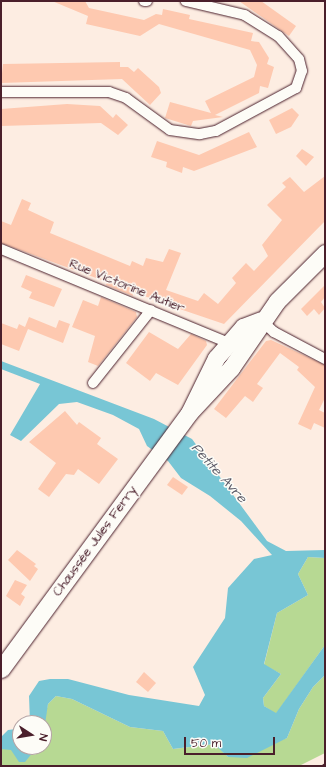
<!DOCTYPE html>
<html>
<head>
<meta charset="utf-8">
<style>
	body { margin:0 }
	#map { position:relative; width:326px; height:767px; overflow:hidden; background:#fdede2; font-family:"Architects Daughter",sans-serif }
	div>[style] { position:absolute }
	.green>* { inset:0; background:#b7d993 }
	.water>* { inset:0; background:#78c6d5 }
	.building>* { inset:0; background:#fec9b0 }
	.roads { filter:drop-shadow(0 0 1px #4a1f2b) drop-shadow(0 0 1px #4a1f2b) }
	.street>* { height:10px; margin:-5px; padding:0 5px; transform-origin:5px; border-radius:5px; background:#fdfcf7 }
	.primary>* { height:17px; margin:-8.5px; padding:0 8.5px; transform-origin:8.5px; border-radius:8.5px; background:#fdfcf7 }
	.rail>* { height:3px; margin:-1.5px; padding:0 1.5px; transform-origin:1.5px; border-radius:1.5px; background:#4a1f2b }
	span { translate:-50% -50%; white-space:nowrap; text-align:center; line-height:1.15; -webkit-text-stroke:3px #fdfcf7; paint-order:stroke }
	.street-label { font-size:13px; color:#4a1f2b }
	.water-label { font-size:14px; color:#5a5966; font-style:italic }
	.frame { position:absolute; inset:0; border:2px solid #4a1f2b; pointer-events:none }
	.north { position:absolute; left:12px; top:715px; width:40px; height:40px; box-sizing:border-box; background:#fdfcf7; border:1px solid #b5a4a5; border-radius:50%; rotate:102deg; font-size:11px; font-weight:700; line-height:16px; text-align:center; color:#4a1f2b }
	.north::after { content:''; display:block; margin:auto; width:14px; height:18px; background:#4a1f2b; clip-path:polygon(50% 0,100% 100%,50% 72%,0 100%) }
	.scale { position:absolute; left:184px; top:737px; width:91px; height:18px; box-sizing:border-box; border:2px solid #4a1f2b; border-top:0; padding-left:5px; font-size:12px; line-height:14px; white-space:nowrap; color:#4a1f2b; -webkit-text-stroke:3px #fdfcf7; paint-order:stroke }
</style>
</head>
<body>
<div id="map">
	<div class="green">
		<div style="clip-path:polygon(308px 557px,325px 558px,325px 645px,276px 714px,264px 706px,263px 698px,281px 674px,264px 665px,277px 613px,308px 595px,298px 574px)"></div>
		<div style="clip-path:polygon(325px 675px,325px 753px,299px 766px,1px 766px,1px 749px,44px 747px,45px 717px,48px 704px,56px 696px,72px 699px,130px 727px,163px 731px,173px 749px,215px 744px,228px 757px,287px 738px,299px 709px,313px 687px)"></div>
	</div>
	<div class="water">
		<div style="clip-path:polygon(1px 361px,154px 419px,192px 439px,267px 541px,286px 551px,325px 550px,325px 558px,308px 557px,298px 574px,308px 595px,277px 613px,264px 664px,281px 674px,263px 698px,264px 706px,276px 713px,325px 645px,325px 675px,313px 687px,299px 709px,287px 738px,247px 758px,228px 757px,214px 744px,173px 749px,163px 731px,130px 727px,72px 699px,56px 696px,48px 704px,44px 731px,44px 723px,30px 723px,29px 696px,39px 681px,50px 679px,68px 679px,129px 695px,199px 706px,205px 695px,193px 667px,225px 618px,228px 588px,254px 559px,272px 555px,241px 521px,210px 496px,181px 478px,168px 461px,147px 446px,139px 429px,113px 415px,77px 402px,59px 404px,21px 441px,10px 435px,40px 384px,1px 369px)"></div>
		<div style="clip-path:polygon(16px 729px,20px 734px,20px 747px,30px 747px,34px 751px,25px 762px,19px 762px,11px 750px,1px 749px,1px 737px,8px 730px)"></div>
	</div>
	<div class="building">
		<div style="clip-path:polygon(52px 1px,85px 1px,89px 8px,144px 20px,156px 14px,162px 15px,163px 9px,190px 15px,189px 19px,253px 33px,251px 41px,259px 42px,269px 58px,267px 64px,274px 67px,268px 88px,260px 86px,259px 93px,215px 115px,223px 117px,193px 121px,191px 126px,165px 118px,170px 102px,211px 113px,205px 101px,254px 77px,257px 65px,250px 50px,159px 24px,140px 36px,86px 24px,88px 16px)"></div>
		<div style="clip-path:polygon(239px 1px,261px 1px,296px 26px,289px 36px)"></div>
		<div style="clip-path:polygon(120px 62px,120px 67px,128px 67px,134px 72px,138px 68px,159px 87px,161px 93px,150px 105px,122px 79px,1px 83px,3px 64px)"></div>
		<div style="clip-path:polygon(67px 104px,100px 106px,113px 118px,116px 114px,128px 125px,118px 135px,101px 123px,1px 126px,1px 109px)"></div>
		<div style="clip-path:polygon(292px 108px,299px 115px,291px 127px,276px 134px,269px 120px)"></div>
		<div style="clip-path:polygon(249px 132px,257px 147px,194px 171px,183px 167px,182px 173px,166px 167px,167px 162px,151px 157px,157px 141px,199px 155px)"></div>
		<div style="clip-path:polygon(302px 149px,314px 157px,306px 166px,296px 156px)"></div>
		<div style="clip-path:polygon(325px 176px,325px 221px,224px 324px,168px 305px,170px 303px,156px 293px,152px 299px,132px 291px,133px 296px,106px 285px,107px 282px,1px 243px,1px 221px,11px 225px,22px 199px,31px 203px,28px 210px,54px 222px,50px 233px,130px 266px,132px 261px,143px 266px,146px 258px,163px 262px,169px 249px,181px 253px,166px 290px,198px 301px,204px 293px,218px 304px,236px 283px,232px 278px,246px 263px,254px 271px,268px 256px,262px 245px,282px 220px,267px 205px,286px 187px,282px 183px,290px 177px,304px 192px)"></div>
		<div style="clip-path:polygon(26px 275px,62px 289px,54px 307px,29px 298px,32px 292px,21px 287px)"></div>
		<div style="clip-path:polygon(325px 285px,325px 297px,321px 302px,325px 308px,319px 315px,314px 309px,307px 316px,301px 309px)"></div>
		<div style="clip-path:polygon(101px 297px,136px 312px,137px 317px,98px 366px,88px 362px,95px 336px,72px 327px,83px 300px,98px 306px)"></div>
		<div style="clip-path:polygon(29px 317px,56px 328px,59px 320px,70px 324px,63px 343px,28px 329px,19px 351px,1px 344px,1px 323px,17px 329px,19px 324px,25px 327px)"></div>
		<div style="clip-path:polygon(149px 332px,178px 349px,191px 334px,206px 341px,207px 345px,178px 385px,156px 373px,150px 381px,126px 363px)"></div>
		<div style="clip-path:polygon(271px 340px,325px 365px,325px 398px,319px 410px,325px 413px,325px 428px,314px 423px,311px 430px,298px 424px,315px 387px,297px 370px,299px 367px,280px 353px,257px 384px,263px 388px,253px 402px,245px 396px,226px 418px,214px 409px,266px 341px)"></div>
		<div style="clip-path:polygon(65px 411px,77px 425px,79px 422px,101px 438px,97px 444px,118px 459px,99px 484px,78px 469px,74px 475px,66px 474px,49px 497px,38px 489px,56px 463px,29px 442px)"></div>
		<div style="clip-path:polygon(173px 477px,188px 487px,182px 495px,167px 485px)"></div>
		<div style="clip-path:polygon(17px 550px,36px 564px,34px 566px,38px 569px,30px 581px,8px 560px)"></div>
		<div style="clip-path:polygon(15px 580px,27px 585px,21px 594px,25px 597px,20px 606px,6px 596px)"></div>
		<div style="clip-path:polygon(144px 672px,156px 683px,148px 692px,136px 682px)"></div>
	</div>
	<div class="roads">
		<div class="street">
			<div style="left:144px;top:1px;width:3px"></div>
			<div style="left:1px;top:92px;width:108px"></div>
			<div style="left:109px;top:92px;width:18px;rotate:19deg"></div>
			<div style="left:126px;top:98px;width:54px;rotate:36deg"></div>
			<div style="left:170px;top:130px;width:30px;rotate:8deg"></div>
			<div style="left:200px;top:134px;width:16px;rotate:-11deg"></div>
			<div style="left:216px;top:131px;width:91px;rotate:-28.3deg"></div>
			<div style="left:296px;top:88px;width:18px;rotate:-71deg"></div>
			<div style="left:302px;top:71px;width:12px;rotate:-104deg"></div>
			<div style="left:299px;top:59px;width:31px;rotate:-132deg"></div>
			<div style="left:278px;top:36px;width:39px;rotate:-148deg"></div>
			<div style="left:245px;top:15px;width:61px;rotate:-166.7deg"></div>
			<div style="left:1px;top:249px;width:252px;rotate:22.4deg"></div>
			<div style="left:261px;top:320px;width:18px;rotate:43deg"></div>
			<div style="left:274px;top:332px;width:58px;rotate:27.9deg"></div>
			<div style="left:93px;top:383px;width:93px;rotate:-51.5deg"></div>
		</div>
		<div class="primary">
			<div style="left:190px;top:411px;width:59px;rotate:-63.9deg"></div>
			<div style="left:216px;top:358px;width:41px;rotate:-48.9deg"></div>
			<div style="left:243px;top:327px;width:19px;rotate:-21deg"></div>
			<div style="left:1px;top:669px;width:318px;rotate:-53.7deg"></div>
			<div style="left:189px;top:413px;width:62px;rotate:-47deg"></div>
			<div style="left:231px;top:368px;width:81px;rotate:-55.5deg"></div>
			<div style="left:277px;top:301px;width:68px;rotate:-45deg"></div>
		</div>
	</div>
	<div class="rail">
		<div style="left:322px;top:766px;width:4px;rotate:-34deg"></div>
	</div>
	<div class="street-label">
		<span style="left:127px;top:286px;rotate:22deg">Rue Victorine Autier</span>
		<span style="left:95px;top:541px;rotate:-54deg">Chaussée Jules Ferry</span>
	</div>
	<div class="water-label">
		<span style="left:219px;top:473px;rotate:48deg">Petite Avre</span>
	</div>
	<div class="frame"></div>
	<div class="north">N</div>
	<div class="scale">50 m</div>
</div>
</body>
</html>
